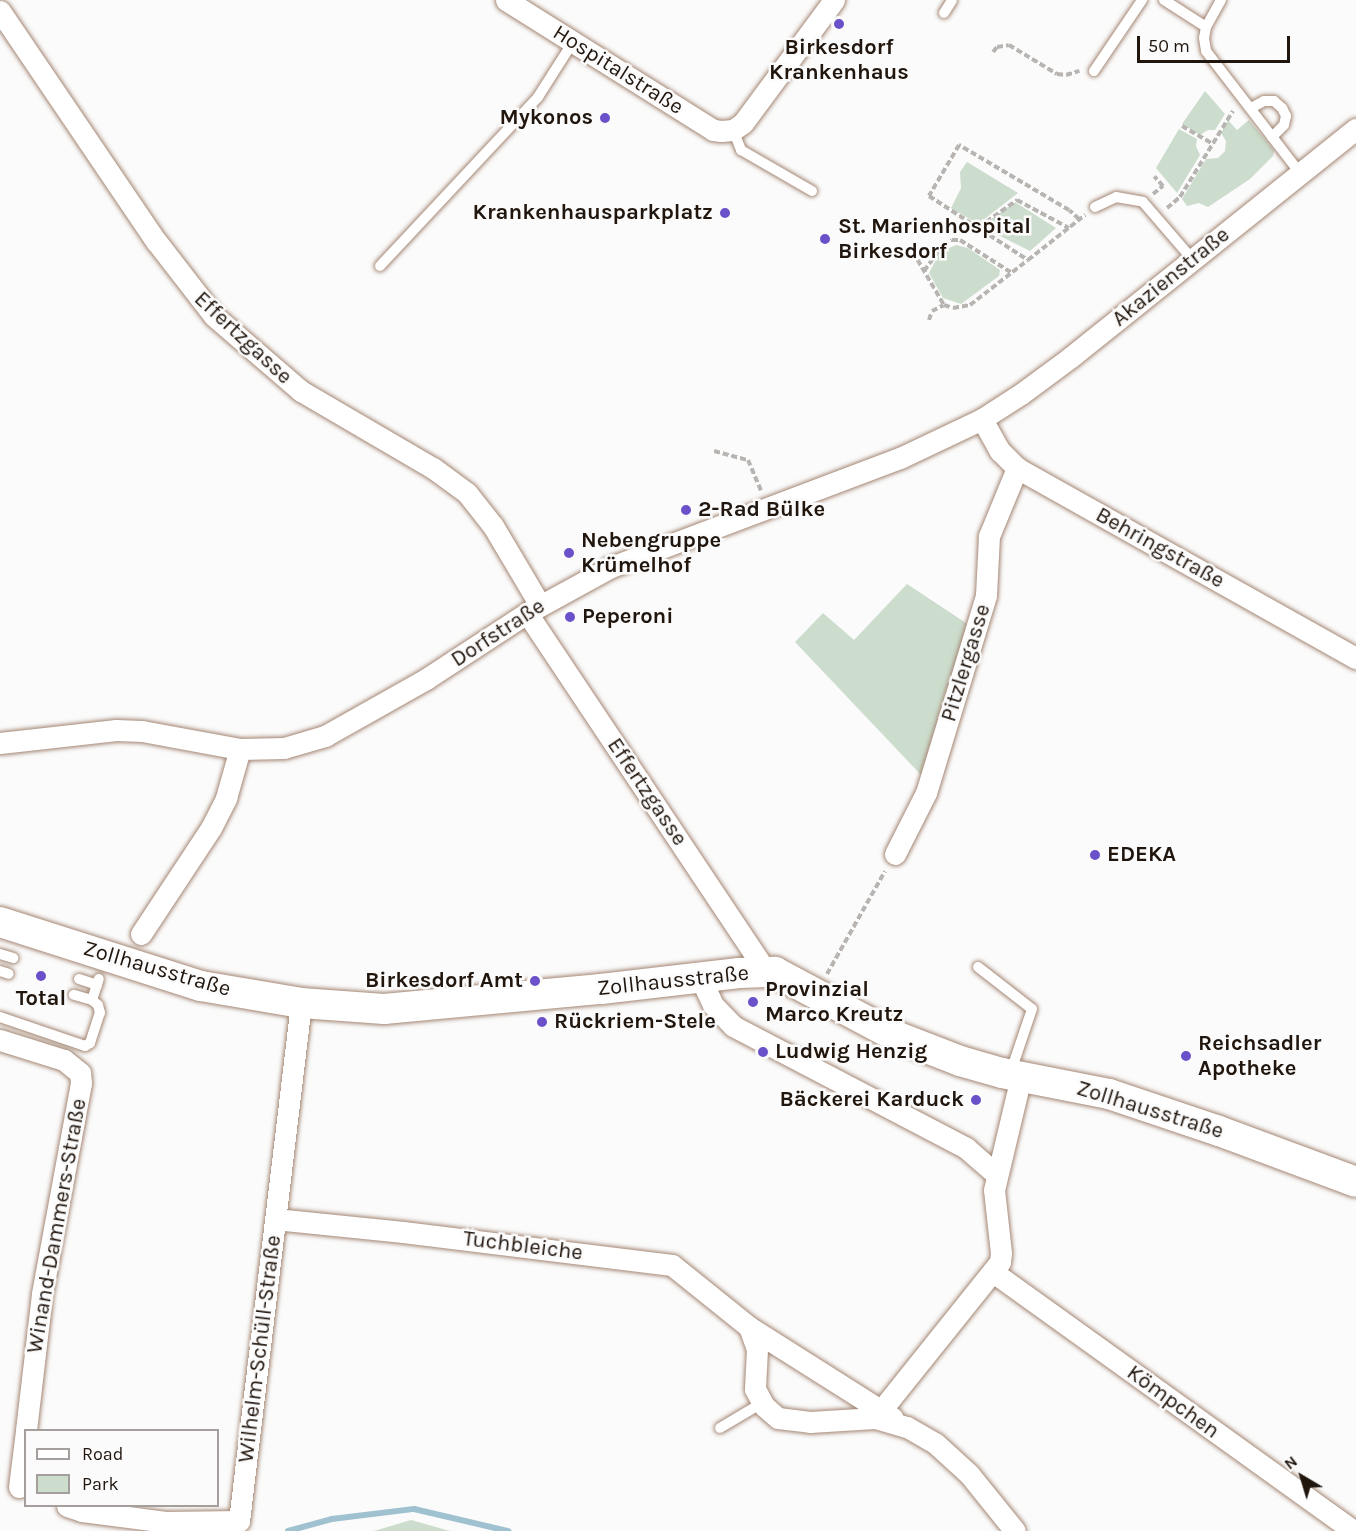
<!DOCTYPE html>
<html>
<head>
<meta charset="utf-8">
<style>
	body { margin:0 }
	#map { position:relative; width:1356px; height:1531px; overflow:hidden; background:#fbfbfb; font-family:Karla,sans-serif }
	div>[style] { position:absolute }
	.green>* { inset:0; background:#ccdccd }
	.stream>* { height:6px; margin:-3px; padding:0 3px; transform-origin:3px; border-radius:3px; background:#a0c2d0 }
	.path>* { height:4px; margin-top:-2px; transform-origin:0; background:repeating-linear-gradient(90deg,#b7b4b1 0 6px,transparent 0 9px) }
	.roads { filter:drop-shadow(0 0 2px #a48774) drop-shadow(0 0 2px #a48774) }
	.lane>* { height:10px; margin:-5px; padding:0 5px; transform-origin:5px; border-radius:5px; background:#fff }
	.street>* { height:21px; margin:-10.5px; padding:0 10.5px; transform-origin:10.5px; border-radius:10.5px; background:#fff }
	.secondary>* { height:30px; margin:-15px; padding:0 15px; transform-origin:15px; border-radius:15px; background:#fff }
	.dots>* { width:16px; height:16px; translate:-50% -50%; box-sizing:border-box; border:3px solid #fbfbfb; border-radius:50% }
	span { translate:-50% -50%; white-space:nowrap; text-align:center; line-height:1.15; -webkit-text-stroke:5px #fbfbfb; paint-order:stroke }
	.poi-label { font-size:22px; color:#21160e; font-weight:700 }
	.right { translate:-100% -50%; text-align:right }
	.left { translate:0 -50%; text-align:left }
	.street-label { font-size:22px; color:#21160e }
	.legend { position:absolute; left:24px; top:1429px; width:195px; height:78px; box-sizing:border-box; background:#fbfbfb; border:2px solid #a49f9c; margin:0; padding:8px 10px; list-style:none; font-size:18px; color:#21160e }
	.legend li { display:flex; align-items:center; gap:12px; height:30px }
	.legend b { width:30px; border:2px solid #a49f9c }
	.north { position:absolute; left:1272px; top:1447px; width:60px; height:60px; -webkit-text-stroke:4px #fbfbfb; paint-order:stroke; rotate:322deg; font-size:16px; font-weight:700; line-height:24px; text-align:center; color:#21160e }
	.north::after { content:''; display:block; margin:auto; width:21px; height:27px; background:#21160e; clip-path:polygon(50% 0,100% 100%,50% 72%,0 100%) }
	.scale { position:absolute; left:1137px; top:36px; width:153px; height:27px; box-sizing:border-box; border:3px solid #21160e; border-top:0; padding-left:8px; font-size:18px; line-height:21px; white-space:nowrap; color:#21160e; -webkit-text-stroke:4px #fbfbfb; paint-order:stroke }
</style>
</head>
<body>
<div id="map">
	<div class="green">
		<div style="clip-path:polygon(1205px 91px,1225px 114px,1215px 130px,1208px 130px,1200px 135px,1182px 124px)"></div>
		<div style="clip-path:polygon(1228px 120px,1237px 130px,1249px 120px,1274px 150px,1273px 156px,1250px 179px,1208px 207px,1199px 203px,1187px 206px,1182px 199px,1206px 159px,1218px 158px,1225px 151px,1226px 141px,1221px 133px)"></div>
		<div style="clip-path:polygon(1179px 129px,1197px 139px,1196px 146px,1200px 155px,1177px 193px,1156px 168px)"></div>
		<div style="clip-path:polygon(967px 162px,1018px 193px,978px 224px,951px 208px,961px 188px,960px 172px)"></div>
		<div style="clip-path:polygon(1015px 202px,1056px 228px,1030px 251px,986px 229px,987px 222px)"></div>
		<div style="clip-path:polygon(956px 245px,968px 248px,1000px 270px,999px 276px,961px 304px,943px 298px,929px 273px,940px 252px)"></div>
		<div style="clip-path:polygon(907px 584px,969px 625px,923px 777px,795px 642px,823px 613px,854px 640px)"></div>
		<div style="clip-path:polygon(411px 1520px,450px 1531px,374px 1531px)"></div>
	</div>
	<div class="stream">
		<div style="left:288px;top:1531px;width:46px;rotate:-15.3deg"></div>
		<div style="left:332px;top:1519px;width:83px;rotate:-7deg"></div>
		<div style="left:414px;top:1509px;width:97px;rotate:13.2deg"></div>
	</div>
	<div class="path">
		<div style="left:993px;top:52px;width:6px;rotate:-51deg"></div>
		<div style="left:997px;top:47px;width:12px;rotate:-9deg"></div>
		<div style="left:1009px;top:45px;width:56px;rotate:31.1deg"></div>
		<div style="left:1057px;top:74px;width:9px;rotate:6deg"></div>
		<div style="left:1066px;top:75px;width:14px;rotate:-17deg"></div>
		<div style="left:1182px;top:126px;width:36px;rotate:30deg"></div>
		<div style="left:1153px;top:194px;width:13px;rotate:-39deg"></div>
		<div style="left:1163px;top:186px;width:13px;rotate:-132deg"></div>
		<div style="left:1167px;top:208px;width:17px;rotate:-40deg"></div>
		<div style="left:1180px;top:197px;width:101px;rotate:-58.4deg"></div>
		<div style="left:1079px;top:219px;width:13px;rotate:-138deg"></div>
		<div style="left:1069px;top:210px;width:128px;rotate:-149.4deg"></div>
		<div style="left:959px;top:145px;width:59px;rotate:120.5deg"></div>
		<div style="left:929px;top:196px;width:118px;rotate:32.9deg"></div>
		<div style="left:1028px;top:260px;width:73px;rotate:-38.3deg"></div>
		<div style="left:979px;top:227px;width:47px;rotate:-35.4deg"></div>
		<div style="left:1017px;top:200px;width:59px;rotate:28.3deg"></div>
		<div style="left:901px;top:250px;width:8px;rotate:-7deg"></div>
		<div style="left:909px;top:249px;width:5px;rotate:37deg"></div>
		<div style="left:913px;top:252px;width:61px;rotate:59.7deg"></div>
		<div style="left:944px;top:305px;width:9px;rotate:18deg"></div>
		<div style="left:953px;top:308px;width:17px;rotate:-10deg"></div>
		<div style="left:970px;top:305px;width:73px;rotate:-37.8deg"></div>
		<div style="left:924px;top:271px;width:32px;rotate:-54deg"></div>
		<div style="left:943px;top:245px;width:10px;rotate:-29deg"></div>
		<div style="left:952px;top:240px;width:8px"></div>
		<div style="left:960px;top:240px;width:62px;rotate:32.4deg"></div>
		<div style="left:929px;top:320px;width:9px;rotate:-72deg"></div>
		<div style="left:932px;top:311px;width:13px;rotate:-27deg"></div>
		<div style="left:714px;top:451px;width:35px;rotate:15deg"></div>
		<div style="left:748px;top:460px;width:33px;rotate:67deg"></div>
		<div style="left:827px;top:974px;width:118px;rotate:-60.6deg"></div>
	</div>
	<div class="roads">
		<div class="lane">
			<div style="left:1164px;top:0;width:50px;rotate:32.7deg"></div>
			<div style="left:1221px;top:0;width:31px;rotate:119deg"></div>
			<div style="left:1206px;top:27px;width:11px;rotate:100deg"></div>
			<div style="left:1204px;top:38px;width:13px;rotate:81deg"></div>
			<div style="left:1206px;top:51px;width:154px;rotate:52.4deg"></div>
			<div style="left:944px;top:13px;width:15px;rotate:-58deg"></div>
			<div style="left:1094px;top:71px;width:86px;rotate:-55.9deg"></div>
			<div style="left:1251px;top:108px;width:15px;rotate:-28deg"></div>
			<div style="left:1264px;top:101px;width:10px"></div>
			<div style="left:1274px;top:101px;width:11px;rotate:41deg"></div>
			<div style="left:1282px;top:108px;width:9px;rotate:63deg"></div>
			<div style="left:1286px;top:116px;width:9px;rotate:103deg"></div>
			<div style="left:1284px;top:125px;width:17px;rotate:135deg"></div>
			<div style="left:733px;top:130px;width:22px;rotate:68deg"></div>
			<div style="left:741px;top:150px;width:82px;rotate:30deg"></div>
			<div style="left:1095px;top:207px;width:23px;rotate:-25deg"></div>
			<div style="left:1116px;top:197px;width:27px;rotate:10deg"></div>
			<div style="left:1143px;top:202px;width:75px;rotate:49.3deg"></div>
			<div style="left:380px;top:266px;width:231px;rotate:-46.9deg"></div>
			<div style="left:538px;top:97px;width:65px;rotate:-57.5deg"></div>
			<div style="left:0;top:954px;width:14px;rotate:17deg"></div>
			<div style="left:978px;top:967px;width:68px;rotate:37.9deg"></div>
			<div style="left:1032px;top:1009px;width:65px;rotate:108.7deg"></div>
			<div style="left:0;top:971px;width:9px;rotate:18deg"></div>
			<div style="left:79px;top:979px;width:19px;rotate:18deg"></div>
			<div style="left:92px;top:1000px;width:22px;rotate:-72deg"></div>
			<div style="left:0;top:1017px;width:90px;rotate:18.8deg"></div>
			<div style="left:85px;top:1046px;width:6px;rotate:-31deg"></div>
			<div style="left:90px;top:1043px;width:32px;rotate:-72deg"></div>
			<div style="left:100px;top:1013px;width:8px;rotate:-104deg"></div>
			<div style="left:98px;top:1005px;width:8px;rotate:-140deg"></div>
			<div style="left:92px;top:1000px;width:19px;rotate:-164deg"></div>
			<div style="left:720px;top:1428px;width:49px;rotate:-30.8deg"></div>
		</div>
		<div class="street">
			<div style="left:506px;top:0;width:244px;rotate:32.1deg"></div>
			<div style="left:713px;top:130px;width:8px;rotate:7deg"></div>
			<div style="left:721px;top:131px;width:12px;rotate:-5deg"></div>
			<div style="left:733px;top:130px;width:12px;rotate:-35deg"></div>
			<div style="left:743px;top:123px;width:153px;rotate:-53.5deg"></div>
			<div style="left:0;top:11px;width:278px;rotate:55.9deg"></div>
			<div style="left:156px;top:241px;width:95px;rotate:52.3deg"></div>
			<div style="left:214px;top:316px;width:115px;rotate:40.8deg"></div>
			<div style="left:301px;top:391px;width:153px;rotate:30.3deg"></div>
			<div style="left:433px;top:468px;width:42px;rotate:36.3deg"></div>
			<div style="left:467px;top:493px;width:42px;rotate:51.8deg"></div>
			<div style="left:493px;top:526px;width:92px;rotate:59.3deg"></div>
			<div style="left:982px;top:419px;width:37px;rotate:61deg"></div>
			<div style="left:1000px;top:451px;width:24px;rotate:45deg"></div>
			<div style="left:1017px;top:468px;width:389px;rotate:29.3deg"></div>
			<div style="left:527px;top:613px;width:430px;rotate:56.3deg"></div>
			<div style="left:0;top:743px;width:117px;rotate:-6.4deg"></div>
			<div style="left:116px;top:730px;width:26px;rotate:2deg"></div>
			<div style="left:142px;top:731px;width:100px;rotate:10.4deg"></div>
			<div style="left:240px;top:749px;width:44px;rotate:-1.3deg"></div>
			<div style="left:284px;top:748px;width:43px;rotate:-16.3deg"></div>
			<div style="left:325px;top:736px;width:116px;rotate:-29.4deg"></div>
			<div style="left:426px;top:679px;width:121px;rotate:-33.2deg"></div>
			<div style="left:527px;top:613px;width:96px;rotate:-28.7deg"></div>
			<div style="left:611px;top:567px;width:309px;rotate:-20.7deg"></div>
			<div style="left:900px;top:458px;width:91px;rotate:-25.4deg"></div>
			<div style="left:982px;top:419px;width:46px;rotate:-32.7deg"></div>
			<div style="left:1021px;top:394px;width:62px;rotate:-36.5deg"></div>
			<div style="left:1071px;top:357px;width:365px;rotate:-38.7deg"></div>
			<div style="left:895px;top:854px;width:68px;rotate:-63.1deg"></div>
			<div style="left:926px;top:793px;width:207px;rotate:-73.1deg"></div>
			<div style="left:986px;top:595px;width:59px;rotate:-87.1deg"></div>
			<div style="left:989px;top:536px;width:74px;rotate:-67.6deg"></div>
			<div style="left:141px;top:934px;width:127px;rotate:-56.6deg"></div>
			<div style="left:211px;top:828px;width:34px;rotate:-63deg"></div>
			<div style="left:226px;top:798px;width:51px;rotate:-74.1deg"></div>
			<div style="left:700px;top:977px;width:31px;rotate:65deg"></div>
			<div style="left:713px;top:1005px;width:29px;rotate:46deg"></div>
			<div style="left:733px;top:1026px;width:263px;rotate:27.6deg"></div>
			<div style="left:966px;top:1148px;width:41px;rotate:41.1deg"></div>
			<div style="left:0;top:1040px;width:67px;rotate:17.4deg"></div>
			<div style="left:64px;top:1060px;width:21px;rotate:39deg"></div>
			<div style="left:80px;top:1073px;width:10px;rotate:84deg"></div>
			<div style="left:81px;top:1083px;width:215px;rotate:100.5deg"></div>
			<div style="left:42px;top:1294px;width:137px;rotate:96.7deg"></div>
			<div style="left:275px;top:1219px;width:129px;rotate:5.8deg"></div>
			<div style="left:403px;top:1232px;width:271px;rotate:7deg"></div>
			<div style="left:672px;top:1265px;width:99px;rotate:38.8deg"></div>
			<div style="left:749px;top:1327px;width:23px;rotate:70deg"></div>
			<div style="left:757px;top:1349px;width:40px;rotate:92.9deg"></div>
			<div style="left:755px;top:1389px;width:19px;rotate:62deg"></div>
			<div style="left:764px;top:1406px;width:18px;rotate:41deg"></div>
			<div style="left:778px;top:1418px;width:32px;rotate:7deg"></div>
			<div style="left:810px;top:1422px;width:65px;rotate:-3.5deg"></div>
			<div style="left:875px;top:1418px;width:33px;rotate:16deg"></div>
			<div style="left:907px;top:1427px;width:32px;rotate:30deg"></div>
			<div style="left:935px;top:1443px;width:46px;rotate:42.4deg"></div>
			<div style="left:969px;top:1474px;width:73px;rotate:51.1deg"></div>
			<div style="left:993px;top:1272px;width:444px;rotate:35.7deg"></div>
			<div style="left:749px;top:1327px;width:170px;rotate:32.3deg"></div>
			<div style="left:875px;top:1418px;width:200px;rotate:-51.3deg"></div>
			<div style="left:1000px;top:1262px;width:9px;rotate:-84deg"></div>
			<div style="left:1001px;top:1253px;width:63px;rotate:-96.3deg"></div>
			<div style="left:994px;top:1190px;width:116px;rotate:-76.6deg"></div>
			<div style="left:19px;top:1487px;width:56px;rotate:-82.9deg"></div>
			<div style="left:67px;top:1506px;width:16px;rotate:18deg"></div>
			<div style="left:82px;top:1511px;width:84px;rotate:7.5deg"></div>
			<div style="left:165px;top:1522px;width:74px;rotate:-0.8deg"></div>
			<div style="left:239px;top:1521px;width:522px;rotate:-83.17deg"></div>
		</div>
		<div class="secondary">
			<div style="left:0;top:922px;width:211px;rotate:17.7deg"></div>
			<div style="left:201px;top:986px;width:101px;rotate:9.6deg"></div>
			<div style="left:301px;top:1003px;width:83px;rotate:4.1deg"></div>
			<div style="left:384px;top:1009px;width:218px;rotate:-5.3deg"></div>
			<div style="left:601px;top:989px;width:139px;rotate:-6.6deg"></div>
			<div style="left:739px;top:973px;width:36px;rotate:-2deg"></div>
			<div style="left:775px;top:972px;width:134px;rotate:28.1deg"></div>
			<div style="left:893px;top:1035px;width:72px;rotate:21.2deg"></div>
			<div style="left:960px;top:1061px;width:44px;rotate:15.9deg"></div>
			<div style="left:1002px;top:1073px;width:109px;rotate:11.1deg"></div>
			<div style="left:1109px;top:1094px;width:116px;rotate:18.6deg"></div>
			<div style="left:1219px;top:1131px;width:146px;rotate:20.4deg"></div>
		</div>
	</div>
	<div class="dots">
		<div style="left:839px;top:24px;background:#6a51ca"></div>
		<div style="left:605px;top:118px;background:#6a51ca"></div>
		<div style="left:725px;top:213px;background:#6a51ca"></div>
		<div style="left:825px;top:239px;background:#6a51ca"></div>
		<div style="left:686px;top:510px;background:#6a51ca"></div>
		<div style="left:569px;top:553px;background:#6a51ca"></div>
		<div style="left:570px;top:617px;background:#6a51ca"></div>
		<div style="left:1095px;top:855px;background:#6a51ca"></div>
		<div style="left:41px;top:976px;background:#6a51ca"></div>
		<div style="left:535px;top:981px;background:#6a51ca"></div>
		<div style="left:753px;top:1002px;background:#6a51ca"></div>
		<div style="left:542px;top:1022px;background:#6a51ca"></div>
		<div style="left:763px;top:1052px;background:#6a51ca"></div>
		<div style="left:1186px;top:1056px;background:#6a51ca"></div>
		<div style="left:976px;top:1100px;background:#6a51ca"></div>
	</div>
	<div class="poi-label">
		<span style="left:839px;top:60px">Birkesdorf<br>Krankenhaus</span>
		<span class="right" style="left:593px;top:118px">Mykonos</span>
		<span class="right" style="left:713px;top:213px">Krankenhausparkplatz</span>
		<span class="left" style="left:838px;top:239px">St. Marienhospital<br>Birkesdorf</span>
		<span class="left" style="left:698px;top:510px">2-Rad Bülke</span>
		<span class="left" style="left:581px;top:553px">Nebengruppe<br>Krümelhof</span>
		<span class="left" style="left:582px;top:617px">Peperoni</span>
		<span class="left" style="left:1107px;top:855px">EDEKA</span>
		<span class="right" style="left:523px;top:981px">Birkesdorf Amt</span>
		<span class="left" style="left:765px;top:1002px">Provinzial<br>Marco Kreutz</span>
		<span style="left:41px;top:999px">Total</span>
		<span class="left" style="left:554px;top:1022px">Rückriem-Stele</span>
		<span class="left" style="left:1198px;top:1056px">Reichsadler<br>Apotheke</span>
		<span class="left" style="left:775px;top:1052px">Ludwig Henzig</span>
		<span class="right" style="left:964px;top:1100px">Bäckerei Karduck</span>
	</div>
	<div class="street-label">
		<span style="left:618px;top:70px;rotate:32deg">Hospitalstraße</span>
		<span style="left:1171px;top:277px;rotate:-39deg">Akazienstraße</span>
		<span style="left:243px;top:338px;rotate:43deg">Effertzgasse</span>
		<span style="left:1160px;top:548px;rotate:29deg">Behringstraße</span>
		<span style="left:498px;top:633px;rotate:-33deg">Dorfstraße</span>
		<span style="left:966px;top:663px;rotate:-73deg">Pitzlergasse</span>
		<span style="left:647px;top:792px;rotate:56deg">Effertzgasse</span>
		<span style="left:157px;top:969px;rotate:16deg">Zollhausstraße</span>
		<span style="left:673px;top:981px;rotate:-6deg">Zollhausstraße</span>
		<span style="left:1150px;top:1110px;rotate:17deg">Zollhausstraße</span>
		<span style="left:57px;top:1226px;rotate:-80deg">Winand-Dammers-Straße</span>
		<span style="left:523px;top:1246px;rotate:7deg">Tuchbleiche</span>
		<span style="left:260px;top:1349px;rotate:-83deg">Wilhelm-Schüll-Straße</span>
		<span style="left:1173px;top:1402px;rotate:36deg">Kömpchen</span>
	</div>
	<ul class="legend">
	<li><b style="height:8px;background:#fff"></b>Road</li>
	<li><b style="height:16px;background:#ccdccd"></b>Park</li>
	</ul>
	<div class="north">N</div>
	<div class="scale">50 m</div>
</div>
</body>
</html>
